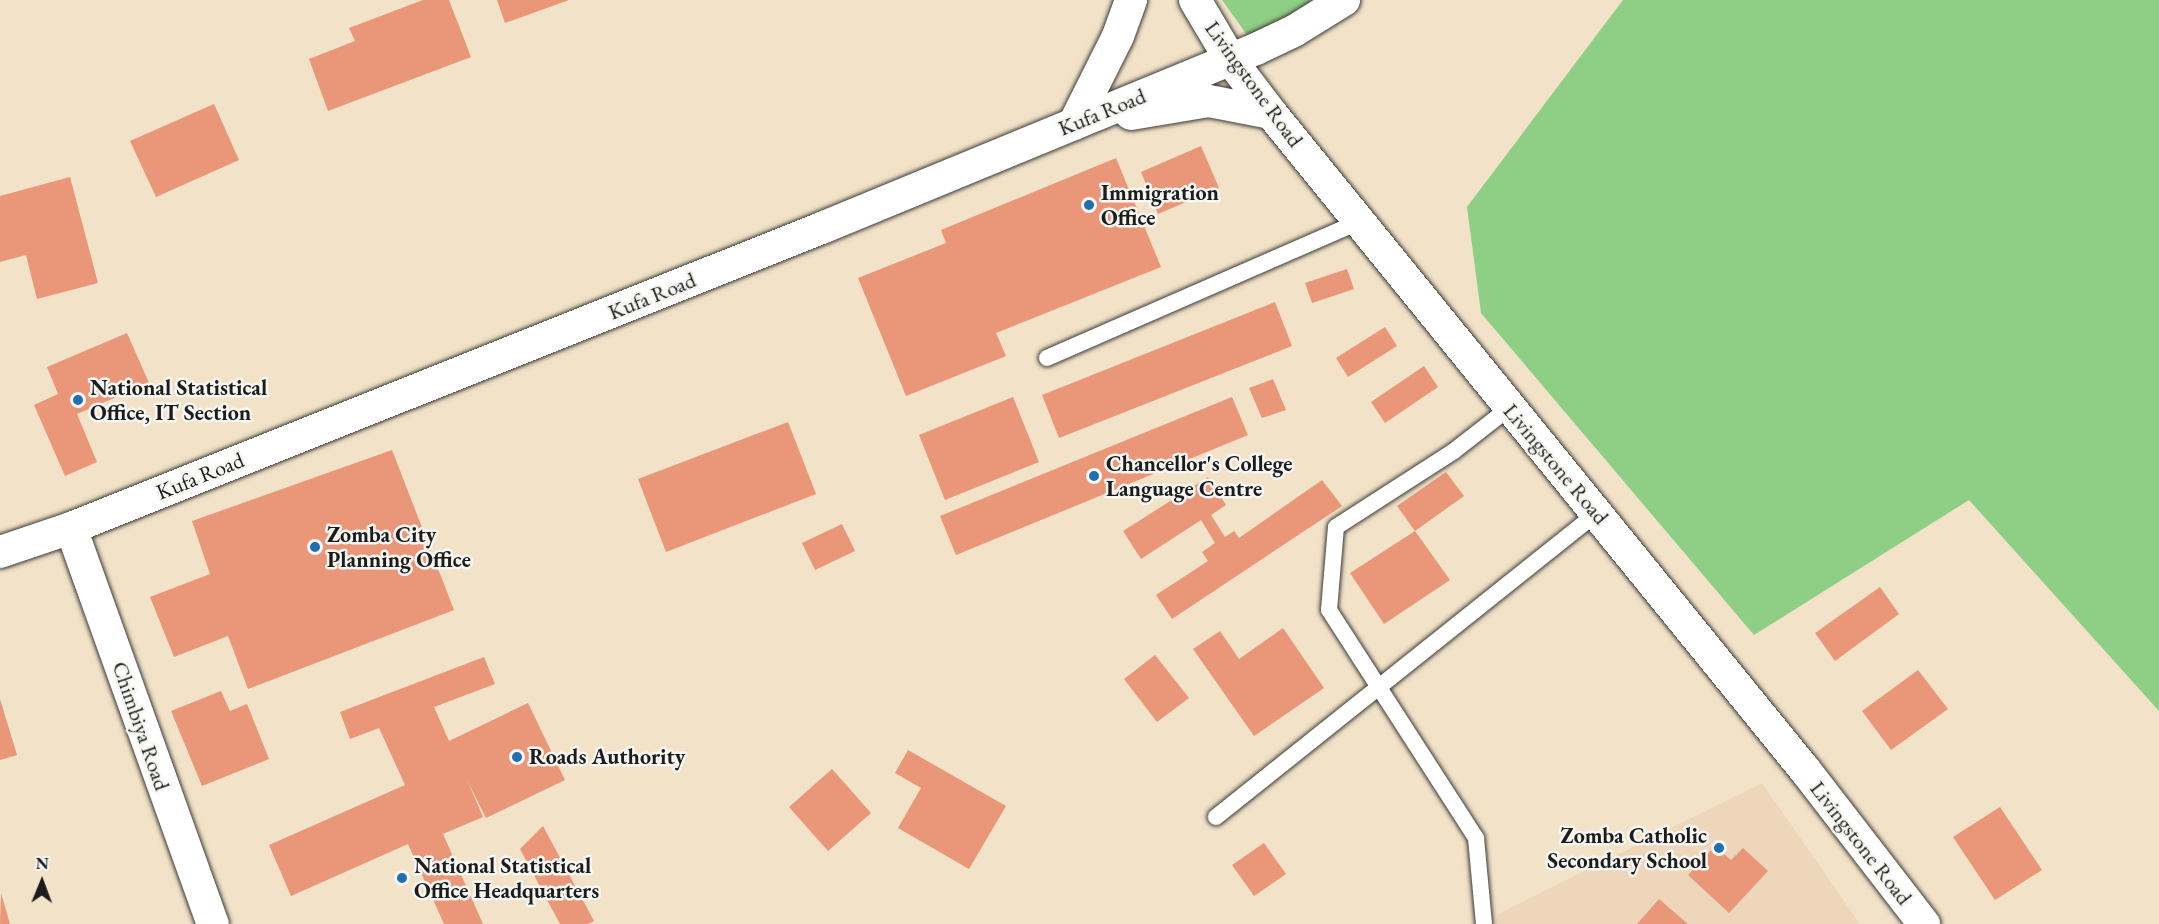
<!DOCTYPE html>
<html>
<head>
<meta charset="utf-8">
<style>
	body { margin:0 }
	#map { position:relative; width:2159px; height:924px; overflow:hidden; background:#f1e2c8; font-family:"EB Garamond",serif }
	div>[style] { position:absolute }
	.built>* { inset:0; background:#eed6bb }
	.green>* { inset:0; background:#8fcf85 }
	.building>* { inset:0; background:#e99679 }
	.roads { filter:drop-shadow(0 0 2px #3c3a36) drop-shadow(0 0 2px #3c3a36) }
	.lane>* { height:16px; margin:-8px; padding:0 8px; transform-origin:8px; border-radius:8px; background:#fff }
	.street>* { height:32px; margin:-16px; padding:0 16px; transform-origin:16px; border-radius:16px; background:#fff }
	.dots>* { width:16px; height:16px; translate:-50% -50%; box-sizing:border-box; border:3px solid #f6f6f2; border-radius:50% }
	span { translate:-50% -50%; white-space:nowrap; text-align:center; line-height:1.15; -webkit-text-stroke:5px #f6f6f2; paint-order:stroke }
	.street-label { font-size:22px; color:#1c1c1c }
	.poi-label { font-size:22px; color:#1c1c1c; font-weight:700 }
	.left { translate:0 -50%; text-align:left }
	.right { translate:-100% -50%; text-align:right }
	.north { position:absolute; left:12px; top:852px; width:60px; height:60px; -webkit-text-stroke:4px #f6f6f2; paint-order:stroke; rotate:1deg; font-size:16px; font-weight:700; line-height:24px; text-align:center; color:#1c1c1c }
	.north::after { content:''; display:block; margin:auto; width:21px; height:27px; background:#1c1c1c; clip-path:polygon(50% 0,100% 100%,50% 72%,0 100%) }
</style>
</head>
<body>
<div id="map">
	<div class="built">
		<div style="clip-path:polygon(1762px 783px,1860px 924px,1495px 924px,1498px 914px)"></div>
	</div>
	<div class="green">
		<div style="clip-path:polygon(1222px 0,1333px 0,1255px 46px)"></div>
		<div style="clip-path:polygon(1623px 0,2159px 0,2159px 711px,1969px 500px,1754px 635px,1481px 313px,1467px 207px)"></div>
	</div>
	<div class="building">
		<div style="clip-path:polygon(423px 0,449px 0,471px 57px,328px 111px,309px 59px,355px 41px,349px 28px)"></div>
		<div style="clip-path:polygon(497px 0,569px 0,505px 23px)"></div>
		<div style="clip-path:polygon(214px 104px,239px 160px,156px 197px,130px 141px)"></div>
		<div style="clip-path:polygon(1201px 146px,1219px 188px,1158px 214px,1141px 172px)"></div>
		<div style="clip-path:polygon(1116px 158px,1161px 267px,996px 333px,1006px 356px,906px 396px,858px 278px,946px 243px,941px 230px)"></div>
		<div style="clip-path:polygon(70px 177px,98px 283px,37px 299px,26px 255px,0 262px,0 196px)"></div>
		<div style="clip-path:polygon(1347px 269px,1354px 289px,1312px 303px,1305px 283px)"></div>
		<div style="clip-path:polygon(1275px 302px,1292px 346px,1059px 438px,1042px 395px)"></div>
		<div style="clip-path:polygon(1385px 327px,1397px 346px,1348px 377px,1336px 358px)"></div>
		<div style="clip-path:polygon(127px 333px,149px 383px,77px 414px,97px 462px,65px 476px,34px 405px,58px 394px,47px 367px)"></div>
		<div style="clip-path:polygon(1424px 366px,1438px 387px,1385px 423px,1371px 402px)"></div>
		<div style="clip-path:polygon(1273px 379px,1286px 410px,1262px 418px,1249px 388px)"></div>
		<div style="clip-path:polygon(1013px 397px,1039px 462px,945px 500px,919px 435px)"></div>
		<div style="clip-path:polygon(1232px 397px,1248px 435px,956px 555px,940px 516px)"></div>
		<div style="clip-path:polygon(788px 422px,816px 494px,666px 552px,638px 479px)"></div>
		<div style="clip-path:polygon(392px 450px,454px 610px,248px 689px,228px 636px,174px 657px,150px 597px,210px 574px,192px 521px)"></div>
		<div style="clip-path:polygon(1446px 472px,1464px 496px,1415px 531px,1450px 580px,1384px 624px,1350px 573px,1415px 531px,1397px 506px)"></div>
		<div style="clip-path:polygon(1208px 477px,1226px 505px,1211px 515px,1225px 537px,1234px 531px,1239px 538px,1322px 480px,1342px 506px,1172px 619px,1156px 595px,1208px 561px,1202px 552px,1215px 543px,1201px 520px,1141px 559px,1123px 531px)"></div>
		<div style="clip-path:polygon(842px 524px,855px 551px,815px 570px,802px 543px)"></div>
		<div style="clip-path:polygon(1880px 587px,1899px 614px,1835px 661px,1815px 633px)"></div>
		<div style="clip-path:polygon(1283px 628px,1324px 688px,1254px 736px,1193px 649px,1220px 631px,1239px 659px)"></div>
		<div style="clip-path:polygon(1155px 655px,1189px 698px,1157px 722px,1124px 679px)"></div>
		<div style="clip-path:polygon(484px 657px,495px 684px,434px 707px,449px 741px,528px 703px,565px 780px,486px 818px,467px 780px,483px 817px,443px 834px,483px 924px,444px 924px,408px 844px,291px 896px,269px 845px,405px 785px,379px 728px,350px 739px,340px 712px)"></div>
		<div style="clip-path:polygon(1918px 670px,1948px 709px,1891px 750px,1862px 711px)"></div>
		<div style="clip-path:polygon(221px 691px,230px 711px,247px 704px,269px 759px,202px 786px,171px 711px)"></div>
		<div style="clip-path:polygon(0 699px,17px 755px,0 760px)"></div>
		<div style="clip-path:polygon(908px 750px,1006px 806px,969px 869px,898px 828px,921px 788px,895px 773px)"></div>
		<div style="clip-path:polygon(832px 769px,871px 813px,828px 851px,789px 807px)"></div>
		<div style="clip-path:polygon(2000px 807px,2042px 870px,1995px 900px,1953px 837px)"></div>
		<div style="clip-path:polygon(543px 826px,594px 921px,588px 924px,560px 924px,520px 849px)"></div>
		<div style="clip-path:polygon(1264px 843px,1286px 874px,1254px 896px,1232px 865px)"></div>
		<div style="clip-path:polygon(1715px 846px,1731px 860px,1743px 848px,1768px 871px,1729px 913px,1688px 875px)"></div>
		<div style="clip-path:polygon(1px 893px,10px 924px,0 924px)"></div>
		<div style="clip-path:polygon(1659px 899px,1688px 924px,1637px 924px)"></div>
	</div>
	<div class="roads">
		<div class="lane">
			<div style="left:1047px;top:358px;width:339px;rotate:-23.6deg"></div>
			<div style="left:1216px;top:817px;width:487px;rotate:-38.6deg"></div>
			<div style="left:1484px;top:924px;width:86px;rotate:-95.3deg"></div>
			<div style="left:1476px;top:838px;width:271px;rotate:-122.8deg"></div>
			<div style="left:1329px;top:610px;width:83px;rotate:-85.2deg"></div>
			<div style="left:1336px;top:527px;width:140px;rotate:-32.8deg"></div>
			<div style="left:1454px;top:451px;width:70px;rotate:-38deg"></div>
		</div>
		<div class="street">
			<div style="left:1195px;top:0;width:69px;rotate:59.3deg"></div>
			<div style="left:1230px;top:59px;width:68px;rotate:52.8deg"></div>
			<div style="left:1271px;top:113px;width:847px;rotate:50.9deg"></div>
			<div style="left:1805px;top:770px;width:195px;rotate:52.3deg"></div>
			<div style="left:1131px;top:114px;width:79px;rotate:-9.5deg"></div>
			<div style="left:1209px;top:101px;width:63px;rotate:11deg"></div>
			<div style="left:1074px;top:124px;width:98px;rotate:-63.4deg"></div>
			<div style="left:1118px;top:36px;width:38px;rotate:-70deg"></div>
			<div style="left:71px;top:528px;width:421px;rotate:70.3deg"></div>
			<div style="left:0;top:552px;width:75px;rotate:-18.7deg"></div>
			<div style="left:71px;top:528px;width:811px;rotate:-21.79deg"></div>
			<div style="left:824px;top:227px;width:467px;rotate:-22.4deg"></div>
			<div style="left:1256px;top:49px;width:42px;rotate:-25.3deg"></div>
			<div style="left:1294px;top:31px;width:59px;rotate:-31.8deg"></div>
		</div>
	</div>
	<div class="dots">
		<div style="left:1089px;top:205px;background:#1f6fb2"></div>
		<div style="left:78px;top:400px;background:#1f6fb2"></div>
		<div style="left:1094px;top:476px;background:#1f6fb2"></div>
		<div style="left:315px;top:547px;background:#1f6fb2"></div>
		<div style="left:517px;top:757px;background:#1f6fb2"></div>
		<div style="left:1719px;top:848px;background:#1f6fb2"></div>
		<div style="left:402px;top:878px;background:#1f6fb2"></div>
	</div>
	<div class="street-label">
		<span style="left:1254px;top:84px;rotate:54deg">Livingstone Road</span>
		<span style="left:1102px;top:112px;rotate:-22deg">Kufa Road</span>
		<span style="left:652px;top:296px;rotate:-22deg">Kufa Road</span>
		<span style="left:1556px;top:464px;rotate:50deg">Livingstone Road</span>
		<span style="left:200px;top:476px;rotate:-22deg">Kufa Road</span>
		<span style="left:141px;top:726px;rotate:71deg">Chimbiya Road</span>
		<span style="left:1861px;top:843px;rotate:52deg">Livingstone Road</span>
	</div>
	<div class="poi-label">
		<span class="left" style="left:1101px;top:205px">Immigration<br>Office</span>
		<span class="left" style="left:90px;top:400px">National Statistical<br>Office, IT Section</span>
		<span class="left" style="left:1106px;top:476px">Chancellor's College<br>Language Centre</span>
		<span class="left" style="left:327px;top:547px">Zomba City<br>Planning Office</span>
		<span class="left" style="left:529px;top:757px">Roads Authority</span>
		<span class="right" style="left:1707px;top:848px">Zomba Catholic<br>Secondary School</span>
		<span class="left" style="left:414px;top:878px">National Statistical<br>Office Headquarters</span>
	</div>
	<div class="north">N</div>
</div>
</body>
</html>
